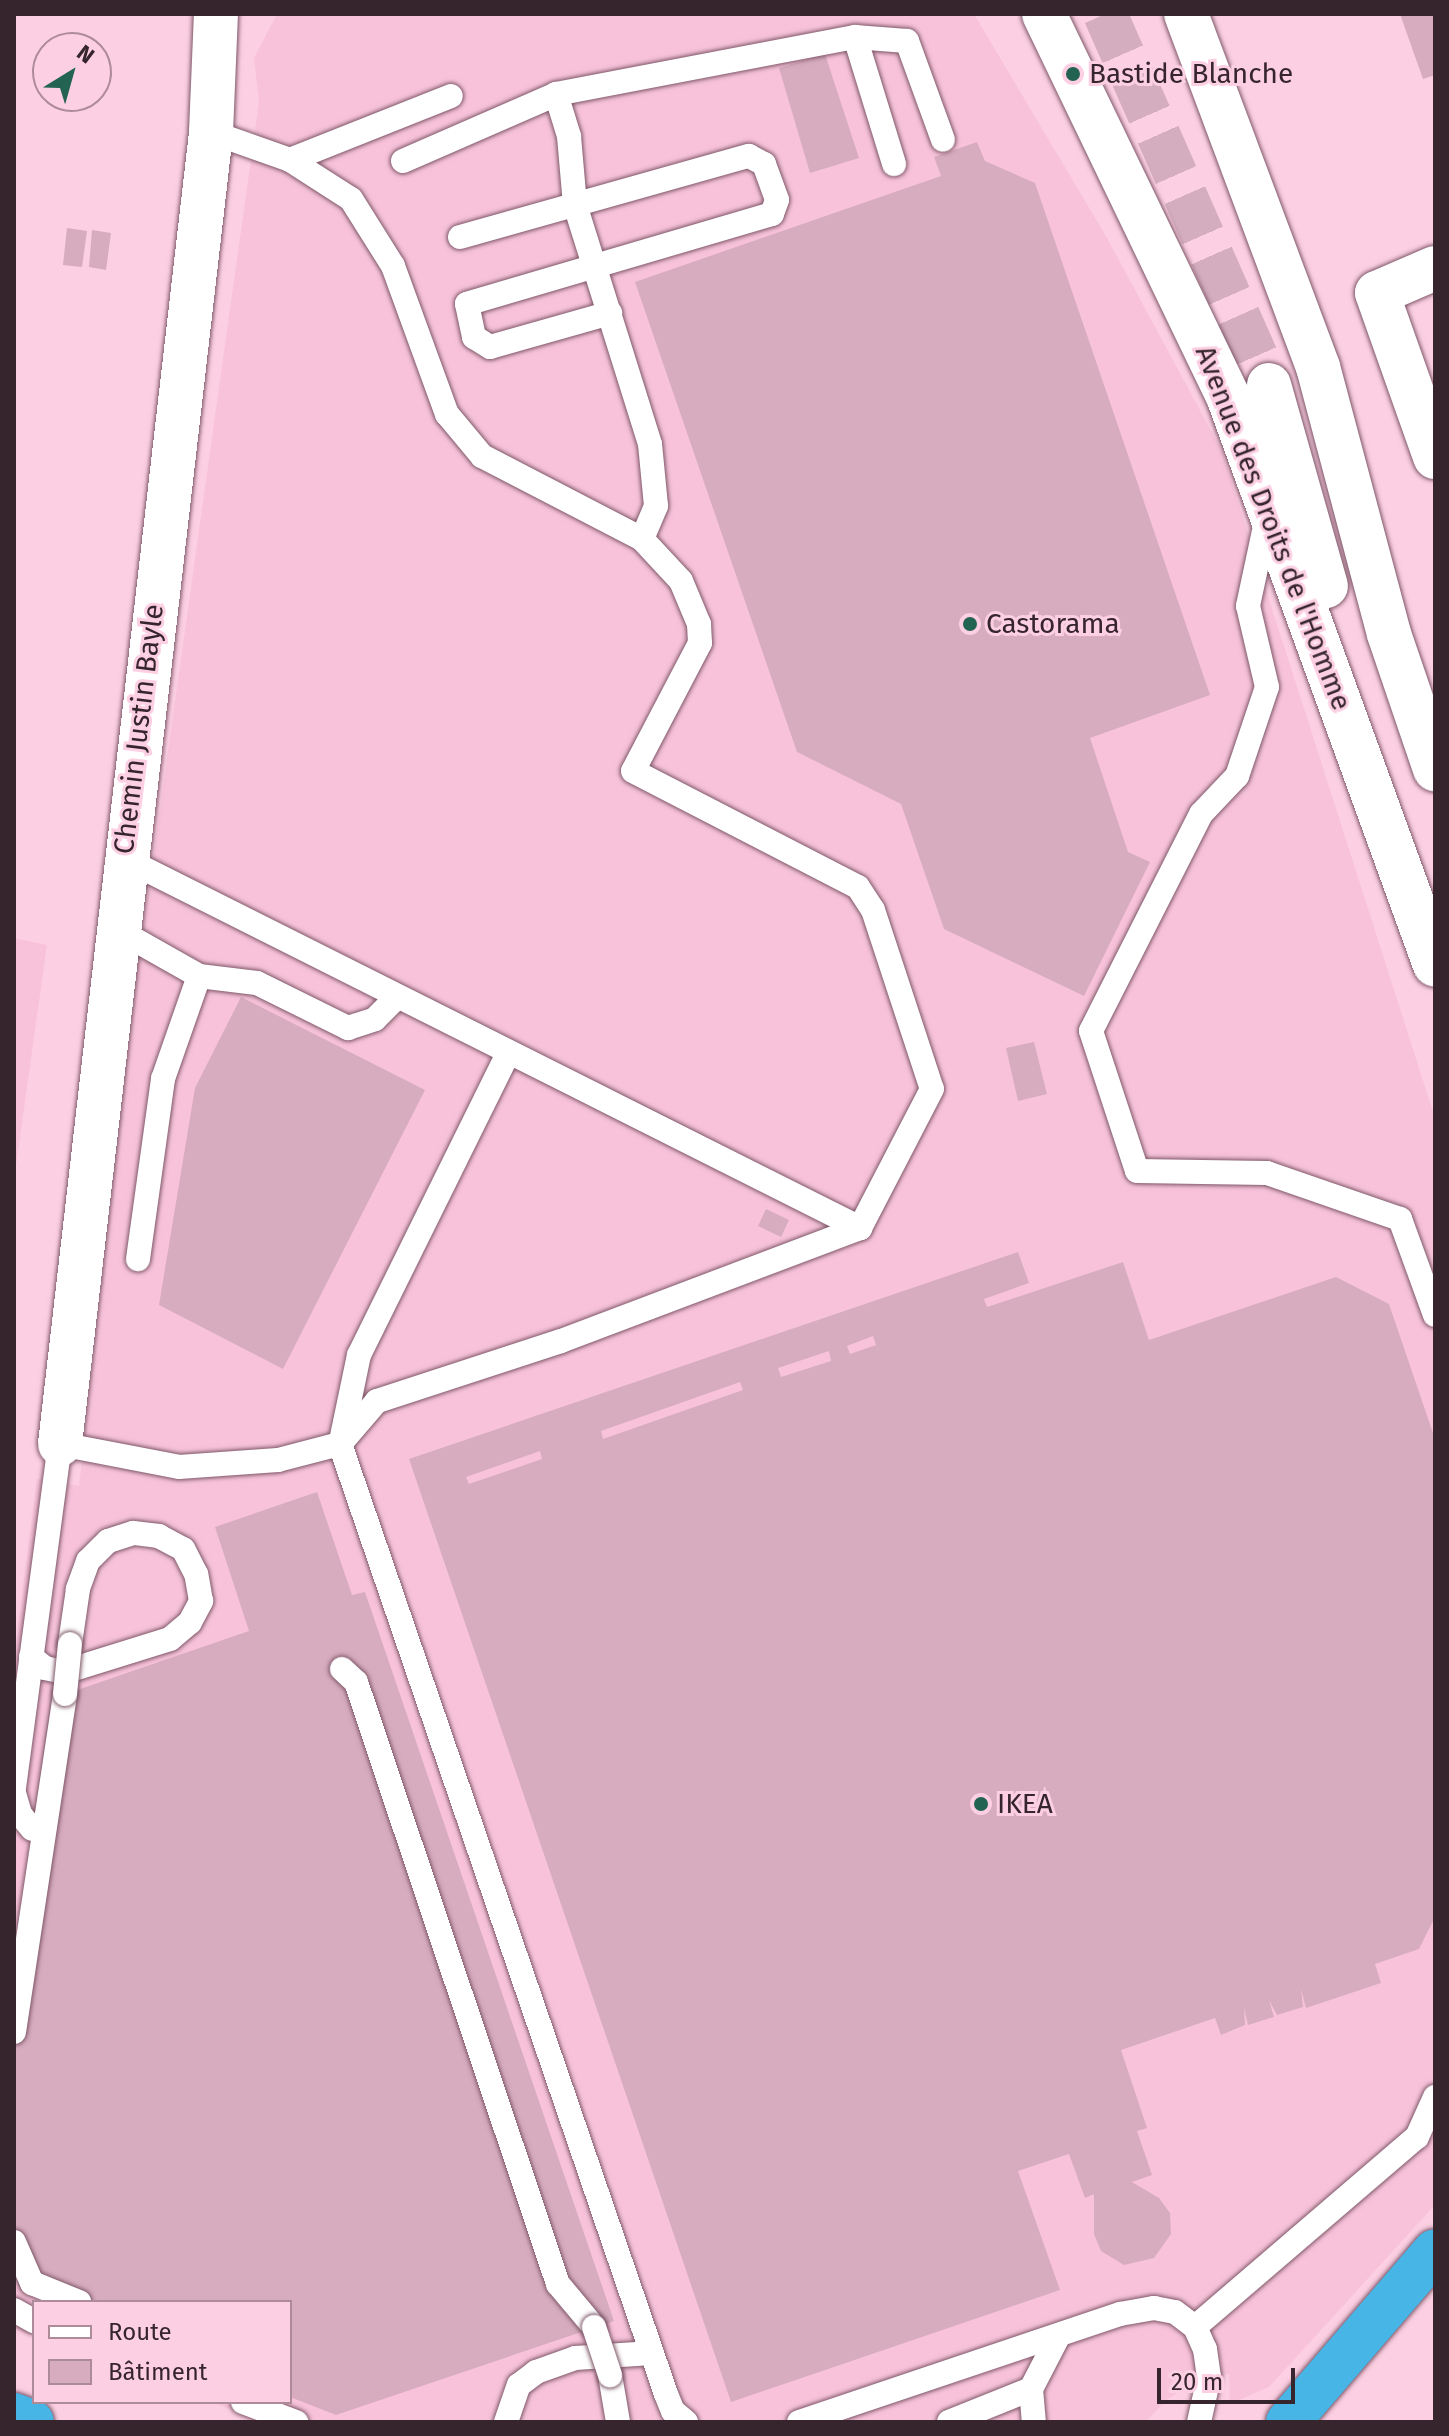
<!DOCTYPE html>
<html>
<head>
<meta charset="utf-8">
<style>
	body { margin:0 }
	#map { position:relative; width:1449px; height:2436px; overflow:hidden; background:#fccfe2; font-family:"Fira Sans",sans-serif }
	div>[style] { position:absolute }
	.built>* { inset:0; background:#f8c3da }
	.building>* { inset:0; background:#d7acbe }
	.secondary-tunnel>* { height:44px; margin-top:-22px; transform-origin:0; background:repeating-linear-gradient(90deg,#d4adbe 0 44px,transparent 0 66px) }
	.roads { filter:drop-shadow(0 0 2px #7f5869) drop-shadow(0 0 2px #7f5869) }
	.lane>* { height:24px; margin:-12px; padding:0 12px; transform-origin:12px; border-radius:12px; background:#fff }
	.street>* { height:44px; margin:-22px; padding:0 22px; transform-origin:22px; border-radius:22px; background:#fff }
	.secondary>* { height:44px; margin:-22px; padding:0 22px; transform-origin:22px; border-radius:22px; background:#fff }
	.highway>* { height:44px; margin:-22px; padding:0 22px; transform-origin:22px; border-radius:22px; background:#47b5e6 }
	.bridges { filter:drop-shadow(0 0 2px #7f5869) drop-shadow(0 0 2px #7f5869) }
	.lane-bridge>* { height:24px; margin:-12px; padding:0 12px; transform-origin:12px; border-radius:12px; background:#fff }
	.dots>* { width:22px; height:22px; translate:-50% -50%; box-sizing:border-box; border:4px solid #fccfe2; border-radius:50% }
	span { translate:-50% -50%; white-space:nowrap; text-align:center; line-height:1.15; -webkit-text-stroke:6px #fccfe2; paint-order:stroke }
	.poi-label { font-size:28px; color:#36252c }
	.left { translate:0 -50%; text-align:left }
	.street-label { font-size:28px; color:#36252c }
	.frame { position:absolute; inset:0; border:16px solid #36252c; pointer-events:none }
	.legend { position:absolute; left:32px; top:2300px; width:260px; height:104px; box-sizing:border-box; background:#fccfe2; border:2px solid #ad8b99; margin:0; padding:10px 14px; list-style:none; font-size:24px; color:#36252c }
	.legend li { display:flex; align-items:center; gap:16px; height:40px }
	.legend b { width:40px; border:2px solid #ad8b99 }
	.north { position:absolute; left:32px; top:32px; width:80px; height:80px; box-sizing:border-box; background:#fccfe2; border:2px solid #ad8b99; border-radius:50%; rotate:37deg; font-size:22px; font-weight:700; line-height:32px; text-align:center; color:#36252c }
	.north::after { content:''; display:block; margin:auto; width:28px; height:36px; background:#226351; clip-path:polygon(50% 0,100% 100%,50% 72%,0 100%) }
	.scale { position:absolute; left:1157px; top:2368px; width:138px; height:36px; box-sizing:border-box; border:4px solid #36252c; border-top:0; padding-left:10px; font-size:24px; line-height:28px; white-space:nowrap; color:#36252c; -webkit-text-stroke:6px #fccfe2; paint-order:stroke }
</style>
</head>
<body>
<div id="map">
	<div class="built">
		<div style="clip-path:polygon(277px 14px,974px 14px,1107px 238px,1221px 449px,1435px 1118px,1435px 2205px,1269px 2387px,1230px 2404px,1229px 2374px,1197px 2381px,1166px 2400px,1146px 2422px,265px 2422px,211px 2402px,290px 2402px,290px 2302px,34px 2302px,34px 2336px,14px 2329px,14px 1658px,37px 1479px,79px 1486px,138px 966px,259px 102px,254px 58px)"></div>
		<div style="clip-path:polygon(14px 938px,47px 945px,14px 1180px)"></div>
	</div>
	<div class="building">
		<div style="clip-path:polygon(1400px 14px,1435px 14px,1435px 75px,1423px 79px)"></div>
		<div style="clip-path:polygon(825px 54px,859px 158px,810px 173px,779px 68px)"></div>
		<div style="clip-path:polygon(977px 142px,985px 161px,1035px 183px,1210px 695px,1090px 738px,1128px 852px,1150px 862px,1084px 996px,944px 929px,901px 804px,797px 752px,635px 282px,941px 176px,934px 157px)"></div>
		<div style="clip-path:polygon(67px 228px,87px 231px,82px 267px,63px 265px)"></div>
		<div style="clip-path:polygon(92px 230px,111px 233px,106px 270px,89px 267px)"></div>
		<div style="clip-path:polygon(241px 997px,425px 1090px,283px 1369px,159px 1305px,195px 1088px)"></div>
		<div style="clip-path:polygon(1034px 1042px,1047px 1094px,1018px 1101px,1006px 1048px)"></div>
		<div style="clip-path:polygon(766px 1209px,789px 1220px,781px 1237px,758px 1226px)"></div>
		<div style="clip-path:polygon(evenodd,1018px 1252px,1029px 1283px,984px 1299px,987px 1307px,1123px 1262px,1149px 1340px,1336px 1277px,1389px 1304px,1435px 1439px,1435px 1917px,1419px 1949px,1375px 1964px,1381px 1983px,1306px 2008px,1301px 1989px,1303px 2007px,1277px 2015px,1269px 2000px,1274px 2017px,1248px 2025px,1244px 2008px,1245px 2025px,1221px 2035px,1215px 2018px,1121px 2050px,1147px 2128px,1137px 2131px,1152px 2175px,1132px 2182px,1159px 2198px,1170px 2213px,1171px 2234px,1154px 2258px,1124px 2265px,1101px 2251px,1094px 2234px,1094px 2194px,1085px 2198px,1069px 2154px,1018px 2171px,1060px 2290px,731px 2402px,409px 1459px,1018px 1252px,873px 1336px,876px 1345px,850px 1354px,847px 1346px,873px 1336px,1018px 1252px,829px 1351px,831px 1361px,781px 1377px,778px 1368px,829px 1351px,1018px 1252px,740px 1382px,743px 1390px,603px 1439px,601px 1431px,740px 1382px,1018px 1252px,540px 1451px,542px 1459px,469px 1484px,466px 1477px,540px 1451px)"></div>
		<div style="clip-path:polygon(317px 1492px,352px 1595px,365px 1592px,614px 2321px,336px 2415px,290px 2397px,290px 2302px,51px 2302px,20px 2290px,14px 2275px,14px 1954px,51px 1699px,249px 1631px,215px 1527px)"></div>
	</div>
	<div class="secondary-tunnel">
		<div style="left:1105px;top:14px;width:406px;rotate:66.2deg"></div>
	</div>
	<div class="roads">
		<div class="lane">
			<div style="left:855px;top:37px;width:133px;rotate:72.9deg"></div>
			<div style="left:211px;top:132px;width:84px;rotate:19.5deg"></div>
			<div style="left:290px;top:160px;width:72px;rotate:32.6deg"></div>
			<div style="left:351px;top:199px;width:79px;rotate:57.9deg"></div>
			<div style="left:393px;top:266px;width:158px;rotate:70deg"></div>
			<div style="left:447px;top:414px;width:55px;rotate:50.2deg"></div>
			<div style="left:482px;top:456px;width:180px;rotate:27.4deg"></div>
			<div style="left:642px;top:539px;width:57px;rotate:47.1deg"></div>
			<div style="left:681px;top:581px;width:47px;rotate:67.3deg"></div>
			<div style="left:699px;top:624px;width:19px;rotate:87deg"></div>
			<div style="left:700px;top:643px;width:144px;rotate:117.6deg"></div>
			<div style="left:633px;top:771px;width:253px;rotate:27.3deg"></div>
			<div style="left:858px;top:887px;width:27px;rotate:57deg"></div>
			<div style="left:873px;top:910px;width:188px;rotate:71.8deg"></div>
			<div style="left:932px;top:1089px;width:157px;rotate:117.4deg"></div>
			<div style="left:860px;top:1228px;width:320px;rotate:159.3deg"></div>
			<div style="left:561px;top:1341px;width:194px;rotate:161.9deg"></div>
			<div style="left:377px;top:1401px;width:57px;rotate:130.7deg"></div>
			<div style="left:290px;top:160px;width:173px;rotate:-21.7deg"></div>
			<div style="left:403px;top:161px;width:167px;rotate:-23.6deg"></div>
			<div style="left:460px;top:237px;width:300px;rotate:-15.7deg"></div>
			<div style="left:749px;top:156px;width:17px;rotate:28deg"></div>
			<div style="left:764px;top:164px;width:38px;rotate:70deg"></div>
			<div style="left:777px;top:200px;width:15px;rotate:110deg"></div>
			<div style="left:772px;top:214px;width:318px;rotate:163.6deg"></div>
			<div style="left:467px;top:304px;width:34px;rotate:78deg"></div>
			<div style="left:474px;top:337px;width:19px;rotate:32deg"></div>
			<div style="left:490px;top:347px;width:125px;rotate:-15.8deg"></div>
			<div style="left:1267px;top:517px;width:91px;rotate:102.1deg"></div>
			<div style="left:1248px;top:606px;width:83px;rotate:76.8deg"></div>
			<div style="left:1267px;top:687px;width:94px;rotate:108.6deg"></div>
			<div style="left:1237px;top:776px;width:52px;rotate:133.5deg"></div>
			<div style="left:1201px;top:814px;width:243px;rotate:116.9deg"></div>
			<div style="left:1091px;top:1031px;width:147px;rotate:71.8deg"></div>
			<div style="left:1137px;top:1171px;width:130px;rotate:0.9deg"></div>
			<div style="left:1267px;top:1173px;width:141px;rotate:19.1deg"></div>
			<div style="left:1400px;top:1219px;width:102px;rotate:70deg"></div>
			<div style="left:642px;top:539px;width:36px;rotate:-67deg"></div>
			<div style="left:656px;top:506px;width:62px;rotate:-95.5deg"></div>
			<div style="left:650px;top:444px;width:250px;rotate:-107.4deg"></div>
			<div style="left:575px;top:205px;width:69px;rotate:-95deg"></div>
			<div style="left:569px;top:136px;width:44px;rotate:-107.2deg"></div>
			<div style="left:556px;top:94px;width:304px;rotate:-10.8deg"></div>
			<div style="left:855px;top:37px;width:52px;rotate:4.4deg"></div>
			<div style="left:907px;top:41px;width:105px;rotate:70deg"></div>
			<div style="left:123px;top:858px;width:825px;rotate:26.66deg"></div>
			<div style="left:116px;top:929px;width:95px;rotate:29.5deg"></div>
			<div style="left:199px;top:976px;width:109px;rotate:109.3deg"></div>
			<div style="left:163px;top:1079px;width:182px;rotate:97.9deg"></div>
			<div style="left:199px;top:976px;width:58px;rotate:6.9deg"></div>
			<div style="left:257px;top:983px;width:102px;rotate:26.3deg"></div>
			<div style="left:348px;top:1028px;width:28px;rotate:-18deg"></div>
			<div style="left:375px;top:1019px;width:31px;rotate:-45deg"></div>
			<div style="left:341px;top:1441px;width:88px;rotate:-78.2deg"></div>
			<div style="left:359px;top:1355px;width:337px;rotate:-63.7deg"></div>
			<div style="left:31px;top:1657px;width:18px;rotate:38deg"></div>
			<div style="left:45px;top:1668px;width:19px;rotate:12deg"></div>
			<div style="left:64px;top:1672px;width:111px;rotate:-17.3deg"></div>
			<div style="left:170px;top:1639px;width:26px;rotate:-40deg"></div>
			<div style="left:190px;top:1622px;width:24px;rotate:-62deg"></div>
			<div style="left:201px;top:1601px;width:27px;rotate:-100deg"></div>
			<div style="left:196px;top:1574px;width:28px;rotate:-117deg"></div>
			<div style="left:183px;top:1549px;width:27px;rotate:-152deg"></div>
			<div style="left:159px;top:1536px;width:26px;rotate:-173deg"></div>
			<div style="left:133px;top:1533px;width:26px;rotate:162deg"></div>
			<div style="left:108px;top:1541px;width:28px;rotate:135deg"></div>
			<div style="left:88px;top:1561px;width:30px;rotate:110deg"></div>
			<div style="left:78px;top:1589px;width:56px;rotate:98.3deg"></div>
			<div style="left:342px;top:1669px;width:19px;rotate:43deg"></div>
			<div style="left:356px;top:1682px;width:635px;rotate:71.45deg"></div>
			<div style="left:558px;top:2284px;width:56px;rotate:50.1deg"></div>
			<div style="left:14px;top:1788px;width:347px;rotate:-82.4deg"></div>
			<div style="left:60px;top:1444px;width:121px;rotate:10.9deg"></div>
			<div style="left:179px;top:1467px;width:99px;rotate:-4deg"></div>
			<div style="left:278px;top:1460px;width:64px;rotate:-14.5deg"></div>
			<div style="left:340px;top:1444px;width:1004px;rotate:71.06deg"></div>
			<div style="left:666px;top:2394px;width:18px;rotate:68deg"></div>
			<div style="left:673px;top:2411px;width:17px;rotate:40deg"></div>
			<div style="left:14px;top:1793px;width:22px;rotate:74deg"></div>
			<div style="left:20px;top:1814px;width:19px;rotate:51deg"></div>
			<div style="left:14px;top:2032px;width:342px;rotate:-81.4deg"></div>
			<div style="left:14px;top:2242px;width:45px;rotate:66.3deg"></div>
			<div style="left:32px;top:2283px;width:51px;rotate:22deg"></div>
			<div style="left:14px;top:2310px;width:23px;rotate:29deg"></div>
			<div style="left:1195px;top:2327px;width:292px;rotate:-40.6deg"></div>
			<div style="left:1417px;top:2137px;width:44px;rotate:-65.8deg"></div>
			<div style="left:610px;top:2375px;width:48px;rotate:80.3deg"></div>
			<div style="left:1031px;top:2389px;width:33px;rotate:85deg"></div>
			<div style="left:243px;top:2402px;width:57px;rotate:20.7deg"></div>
			<div style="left:506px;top:2422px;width:39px;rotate:-71deg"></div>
			<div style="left:519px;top:2385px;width:21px;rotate:-37deg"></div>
			<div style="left:536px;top:2372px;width:41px;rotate:-19.7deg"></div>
			<div style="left:575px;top:2358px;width:77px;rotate:-3.7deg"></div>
			<div style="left:799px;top:2422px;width:339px;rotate:-18.6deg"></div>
			<div style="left:1120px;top:2314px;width:35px;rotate:-10deg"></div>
			<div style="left:1154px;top:2308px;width:21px;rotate:11deg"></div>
			<div style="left:1175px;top:2312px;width:25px;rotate:37deg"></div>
			<div style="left:1195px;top:2327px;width:24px;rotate:66deg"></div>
			<div style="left:1205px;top:2349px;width:28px;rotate:82deg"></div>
			<div style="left:1209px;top:2377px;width:46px;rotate:102.5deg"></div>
			<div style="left:949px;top:2422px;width:88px;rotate:-21.9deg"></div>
			<div style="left:1031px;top:2389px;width:61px;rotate:-62.6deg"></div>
		</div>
		<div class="street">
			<div style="left:1435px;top:268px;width:63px;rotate:156.7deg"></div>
			<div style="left:1377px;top:293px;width:174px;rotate:70.5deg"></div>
			<div style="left:60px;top:1444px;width:1321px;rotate:-83.43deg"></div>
			<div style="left:211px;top:132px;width:118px;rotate:-87.6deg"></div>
		</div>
		<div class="secondary">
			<div style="left:1044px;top:14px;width:424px;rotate:64.3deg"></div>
			<div style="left:1228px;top:396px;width:605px;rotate:70.01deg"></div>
			<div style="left:1186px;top:14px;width:377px;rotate:69.5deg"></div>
			<div style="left:1318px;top:367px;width:276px;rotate:75.1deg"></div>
			<div style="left:1389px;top:634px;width:143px;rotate:71.2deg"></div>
			<div style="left:1269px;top:385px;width:209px;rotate:74.2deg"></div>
		</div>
		<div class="highway">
			<div style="left:14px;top:2415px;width:19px;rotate:21deg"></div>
			<div style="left:1288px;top:2422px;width:225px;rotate:-49.3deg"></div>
		</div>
	</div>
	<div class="bridges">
		<div class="lane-bridge">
			<div style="left:65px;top:1694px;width:50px;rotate:-84.3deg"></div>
			<div style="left:594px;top:2327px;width:51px;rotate:71.6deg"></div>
		</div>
	</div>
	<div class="dots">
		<div style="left:1073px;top:74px;background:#226351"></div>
		<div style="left:970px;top:624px;background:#226351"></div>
		<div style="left:981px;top:1804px;background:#226351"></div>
	</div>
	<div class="poi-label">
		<span class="left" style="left:1089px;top:74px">Bastide Blanche</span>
		<span class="left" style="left:986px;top:624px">Castorama</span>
		<span class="left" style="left:997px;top:1804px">IKEA</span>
	</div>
	<div class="street-label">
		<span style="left:1273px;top:528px;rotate:69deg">Avenue des Droits de l'Homme</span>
		<span style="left:139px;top:729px;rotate:-83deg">Chemin Justin Bayle</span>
	</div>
	<div class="frame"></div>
	<ul class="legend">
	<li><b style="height:10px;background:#fff"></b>Route</li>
	<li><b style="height:22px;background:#d7acbe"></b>Bâtiment</li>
	</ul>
	<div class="north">N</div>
	<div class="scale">20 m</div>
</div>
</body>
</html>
